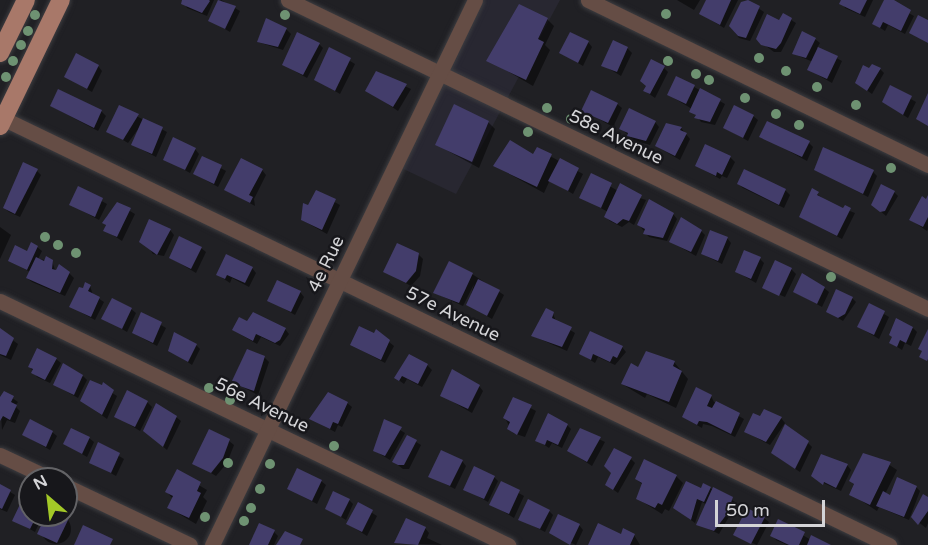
<!DOCTYPE html>
<html>
<head>
<meta charset="utf-8">
<style>
	body { margin:0 }
	#map { position:relative; width:928px; height:545px; overflow:hidden; background:#202024; font-family:"Varela Round",sans-serif }
	div>[style] { position:absolute }
	.built>* { inset:0; background:#282731 }
	.shadow>* { inset:0; background:#0007 }
	.round { border-radius:50% }
	.building>* { inset:0; background:#433d6b }
	.roads { filter:drop-shadow(0 0 2px #3d3d41) drop-shadow(0 0 2px #3d3d41) }
	.minor>* { height:15px; margin:-7.5px; padding:0 7.5px; transform-origin:7.5px; border-radius:7.5px; background:#654d45 }
	.major>* { height:18px; margin:-9px; padding:0 9px; transform-origin:9px; border-radius:9px; background:#a87869 }
	.trees>* { width:10px; height:10px; margin:-5px; border-radius:50%; background:#6e9272 }
	span { translate:-50% -50%; white-space:nowrap; text-align:center; line-height:1.15; -webkit-text-stroke:5px #17171b; paint-order:stroke }
	.street-label { font-size:18px; color:#d4d4d7 }
	.north { position:absolute; left:18px; top:467px; width:60px; height:60px; box-sizing:border-box; background:#17171b; border:2px solid #636366; border-radius:50%; rotate:332deg; font-size:16px; font-weight:700; line-height:24px; text-align:center; color:#d4d4d7 }
	.north::after { content:''; display:block; margin:auto; width:21px; height:27px; background:#a3c927; clip-path:polygon(50% 0,100% 100%,50% 72%,0 100%) }
	.scale { position:absolute; left:715px; top:500px; width:110px; height:27px; box-sizing:border-box; border:3px solid #d4d4d7; border-top:0; padding-left:8px; font-size:18px; line-height:21px; white-space:nowrap; color:#d4d4d7; -webkit-text-stroke:4px #17171b; paint-order:stroke }
</style>
</head>
<body>
<div id="map">
	<div class="built">
		<div style="clip-path:polygon(483px 0,560px 0,456px 194px,395px 165px)"></div>
	</div>
	<div class="shadow">
		<div style="clip-path:polygon(183px 0,214px 0,207px 16px,187px 8px)"></div>
		<div style="clip-path:polygon(221px 0,240px 11px,230px 32px,210px 20px)"></div>
		<div style="clip-path:polygon(677px 0,700px 0,694px 10px)"></div>
		<div style="clip-path:polygon(707px 0,738px 0,724px 28px,701px 14px)"></div>
		<div style="clip-path:polygon(842px 0,873px 0,865px 17px,845px 8px)"></div>
		<div style="clip-path:polygon(885px 0,914px 16px,905px 34px,888px 25px,885px 31px,874px 24px)"></div>
		<div style="clip-path:polygon(747px 1px,764px 12px,750px 41px,739px 38px,730px 26px)"></div>
		<div style="clip-path:polygon(783px 15px,796px 23px,781px 52px,774px 52px,762px 43px)"></div>
		<div style="clip-path:polygon(547px 19px,554px 26px,545px 45px,550px 50px,533px 86px,488px 60px)"></div>
		<div style="clip-path:polygon(286px 29px,291px 34px,283px 50px,258px 42px)"></div>
		<div style="clip-path:polygon(815px 39px,820px 43px,817px 48px,842px 61px,832px 83px,809px 70px,813px 62px,794px 54px)"></div>
		<div style="clip-path:polygon(588px 42px,592px 47px,583px 66px,561px 53px)"></div>
		<div style="clip-path:polygon(319px 44px,323px 48px,307px 78px,284px 65px)"></div>
		<div style="clip-path:polygon(627px 48px,632px 53px,621px 76px,603px 65px)"></div>
		<div style="clip-path:polygon(330px 49px,355px 64px,340px 94px,316px 80px)"></div>
		<div style="clip-path:polygon(98px 66px,102px 71px,92px 92px,66px 77px)"></div>
		<div style="clip-path:polygon(664px 68px,668px 72px,655px 98px,645px 91px)"></div>
		<div style="clip-path:polygon(880px 69px,884px 73px,872px 94px,857px 83px,870px 70px)"></div>
		<div style="clip-path:polygon(377px 73px,411px 89px,398px 111px,367px 90px)"></div>
		<div style="clip-path:polygon(694px 87px,725px 104px,715px 125px,701px 122px,692px 109px,669px 95px)"></div>
		<div style="clip-path:polygon(890px 87px,916px 102px,908px 118px,883px 102px)"></div>
		<div style="clip-path:polygon(617px 104px,622px 108px,613px 127px,583px 110px)"></div>
		<div style="clip-path:polygon(51px 106px,101px 111px,106px 116px,98px 131px)"></div>
		<div style="clip-path:polygon(119px 107px,167px 132px,156px 157px,133px 145px,141px 125px,128px 143px,108px 131px)"></div>
		<div style="clip-path:polygon(753px 116px,758px 120px,748px 141px,725px 128px)"></div>
		<div style="clip-path:polygon(488px 122px,495px 129px,479px 168px,437px 145px)"></div>
		<div style="clip-path:polygon(655px 122px,659px 127px,650px 145px,633px 140px,621px 128px)"></div>
		<div style="clip-path:polygon(681px 128px,690px 139px,680px 160px,656px 146px)"></div>
		<div style="clip-path:polygon(761px 136px,809px 143px,813px 147px,807px 161px)"></div>
		<div style="clip-path:polygon(195px 149px,199px 154px,190px 173px,165px 159px)"></div>
		<div style="clip-path:polygon(537px 149px,583px 174px,573px 194px,550px 180px,544px 193px,495px 166px,534px 156px)"></div>
		<div style="clip-path:polygon(730px 157px,735px 162px,727px 178px,722px 176px,720px 179px,697px 166px)"></div>
		<div style="clip-path:polygon(203px 158px,226px 171px,218px 187px,195px 174px)"></div>
		<div style="clip-path:polygon(262px 170px,266px 175px,254px 199px,255px 206px,226px 190px)"></div>
		<div style="clip-path:polygon(816px 170px,873px 172px,877px 176px,868px 197px)"></div>
		<div style="clip-path:polygon(37px 171px,41px 175px,20px 217px,9px 212px,4px 208px)"></div>
		<div style="clip-path:polygon(745px 171px,786px 191px,790px 195px,784px 208px,743px 188px,738px 184px)"></div>
		<div style="clip-path:polygon(591px 175px,618px 191px,646px 200px,634px 225px,629px 222px,622px 227px,610px 221px,606px 217px,608px 212px,581px 197px)"></div>
		<div style="clip-path:polygon(78px 188px,107px 204px,99px 220px,70px 204px)"></div>
		<div style="clip-path:polygon(813px 191px,829px 203px,855px 213px,842px 239px,800px 217px)"></div>
		<div style="clip-path:polygon(316px 192px,340px 205px,327px 234px,302px 220px)"></div>
		<div style="clip-path:polygon(894px 192px,898px 196px,886px 216px,878px 209px)"></div>
		<div style="clip-path:polygon(928px 198px,928px 229px,927px 231px,911px 220px)"></div>
		<div style="clip-path:polygon(118px 204px,135px 214px,122px 241px,105px 230px,107px 215px,111px 217px)"></div>
		<div style="clip-path:polygon(673px 214px,677px 219px,667px 241px,649px 237px,639px 225px)"></div>
		<div style="clip-path:polygon(0 227px,11px 235px,0 259px)"></div>
		<div style="clip-path:polygon(170px 230px,174px 235px,164px 256px,153px 254px,149px 248px)"></div>
		<div style="clip-path:polygon(701px 231px,705px 235px,696px 256px,671px 242px)"></div>
		<div style="clip-path:polygon(727px 238px,731px 243px,722px 264px,702px 254px)"></div>
		<div style="clip-path:polygon(37px 247px,42px 251px,38px 259px,52px 261px,56px 273px,69px 273px,74px 278px,65px 296px,32px 282px,27px 278px,30px 272px,10px 261px)"></div>
		<div style="clip-path:polygon(201px 248px,206px 252px,196px 273px,171px 258px)"></div>
		<div style="clip-path:polygon(418px 254px,423px 259px,420px 276px,411px 286px,385px 272px)"></div>
		<div style="clip-path:polygon(760px 259px,764px 263px,756px 283px,737px 272px)"></div>
		<div style="clip-path:polygon(252px 268px,256px 273px,249px 287px,232px 278px,230px 283px,218px 275px)"></div>
		<div style="clip-path:polygon(791px 269px,796px 274px,785px 297px,764px 288px)"></div>
		<div style="clip-path:polygon(472px 274px,504px 295px,492px 319px,468px 305px,474px 284px,463px 306px,435px 293px)"></div>
		<div style="clip-path:polygon(90px 286px,93px 295px,104px 302px,95px 320px,71px 307px)"></div>
		<div style="clip-path:polygon(824px 288px,829px 292px,822px 307px,795px 292px)"></div>
		<div style="clip-path:polygon(300px 292px,304px 297px,295px 315px,269px 300px)"></div>
		<div style="clip-path:polygon(852px 298px,856px 302px,843px 321px,828px 312px)"></div>
		<div style="clip-path:polygon(869px 305px,889px 317px,879px 339px,859px 327px)"></div>
		<div style="clip-path:polygon(131px 309px,136px 313px,127px 332px,103px 318px)"></div>
		<div style="clip-path:polygon(142px 314px,166px 328px,157px 346px,133px 333px)"></div>
		<div style="clip-path:polygon(553px 314px,556px 321px,575px 333px,567px 351px,533px 336px)"></div>
		<div style="clip-path:polygon(247px 322px,285px 329px,289px 334px,280px 346px,261px 337px,257px 344px,233px 330px)"></div>
		<div style="clip-path:polygon(913px 328px,917px 332px,911px 346px,905px 343px,902px 350px,891px 343px)"></div>
		<div style="clip-path:polygon(0 331px,18px 344px,11px 360px,0 355px)"></div>
		<div style="clip-path:polygon(389px 342px,394px 346px,385px 363px,352px 345px)"></div>
		<div style="clip-path:polygon(196px 345px,200px 349px,192px 365px,170px 350px)"></div>
		<div style="clip-path:polygon(622px 347px,626px 352px,615px 365px,598px 357px,595px 363px,581px 354px)"></div>
		<div style="clip-path:polygon(264px 357px,269px 362px,258px 395px,233px 382px)"></div>
		<div style="clip-path:polygon(56px 359px,61px 363px,50px 383px,37px 377px,30px 367px)"></div>
		<div style="clip-path:polygon(674px 362px,688px 379px,676px 408px,647px 394px,645px 398px,622px 384px,639px 369px)"></div>
		<div style="clip-path:polygon(427px 365px,432px 370px,422px 387px,407px 379px,404px 384px,396px 378px)"></div>
		<div style="clip-path:polygon(83px 376px,87px 380px,78px 398px,55px 385px)"></div>
		<div style="clip-path:polygon(479px 386px,483px 391px,472px 413px,441px 395px)"></div>
		<div style="clip-path:polygon(103px 387px,117px 396px,107px 419px,82px 401px)"></div>
		<div style="clip-path:polygon(5px 393px,18px 402px,15px 406px,20px 411px,15px 423px,7px 420px,2px 430px,0 399px)"></div>
		<div style="clip-path:polygon(711px 396px,714px 402px,744px 419px,735px 437px,712px 426px,703px 424px,702px 428px,683px 417px)"></div>
		<div style="clip-path:polygon(514px 399px,536px 411px,525px 437px,513px 433px,505px 418px)"></div>
		<div style="clip-path:polygon(147px 402px,152px 407px,140px 431px,116px 416px)"></div>
		<div style="clip-path:polygon(347px 403px,352px 407px,342px 427px,338px 425px,335px 432px,311px 419px)"></div>
		<div style="clip-path:polygon(176px 417px,181px 421px,167px 450px,149px 435px)"></div>
		<div style="clip-path:polygon(761px 418px,781px 418px,785px 423px,770px 445px,746px 432px)"></div>
		<div style="clip-path:polygon(385px 421px,405px 433px,390px 460px,375px 451px)"></div>
		<div style="clip-path:polygon(567px 425px,571px 429px,562px 448px,552px 443px,549px 448px,537px 440px)"></div>
		<div style="clip-path:polygon(580px 430px,605px 442px,592px 466px,569px 451px)"></div>
		<div style="clip-path:polygon(52px 432px,57px 436px,50px 450px,24px 435px)"></div>
		<div style="clip-path:polygon(408px 437px,421px 445px,409px 469px,403px 469px,394px 462px)"></div>
		<div style="clip-path:polygon(89px 438px,94px 442px,87px 457px,65px 444px)"></div>
		<div style="clip-path:polygon(229px 441px,234px 445px,227px 463px,216px 476px,194px 463px)"></div>
		<div style="clip-path:polygon(808px 443px,812px 447px,800px 472px,777px 457px)"></div>
		<div style="clip-path:polygon(99px 444px,124px 459px,116px 476px,91px 462px)"></div>
		<div style="clip-path:polygon(879px 458px,897px 470px,885px 494px,891px 497px,916px 487px,920px 491px,909px 520px,879px 507px,877px 511px,851px 494px,855px 486px,851px 481px)"></div>
		<div style="clip-path:polygon(631px 459px,635px 463px,618px 493px,607px 485px)"></div>
		<div style="clip-path:polygon(462px 461px,466px 466px,455px 489px,430px 476px)"></div>
		<div style="clip-path:polygon(847px 465px,851px 470px,841px 491px,817px 480px)"></div>
		<div style="clip-path:polygon(177px 472px,207px 490px,203px 497px,207px 501px,196px 524px,169px 508px,173px 499px,167px 492px)"></div>
		<div style="clip-path:polygon(676px 476px,683px 483px,669px 511px,665px 509px,662px 514px,638px 499px,643px 485px,636px 479px)"></div>
		<div style="clip-path:polygon(494px 477px,498px 481px,488px 502px,465px 489px)"></div>
		<div style="clip-path:polygon(321px 481px,326px 485px,317px 504px,289px 489px)"></div>
		<div style="clip-path:polygon(501px 483px,524px 496px,514px 518px,491px 504px)"></div>
		<div style="clip-path:polygon(0 486px,15px 495px,7px 512px,0 509px)"></div>
		<div style="clip-path:polygon(710px 488px,737px 503px,719px 534px,698px 524px,707px 505px,702px 502px,695px 523px,680px 512px,702px 490px)"></div>
		<div style="clip-path:polygon(928px 498px,928px 523px,926px 528px,917px 521px)"></div>
		<div style="clip-path:polygon(30px 500px,30px 515px,43px 515px,35px 532px,14px 520px)"></div>
		<div style="clip-path:polygon(349px 500px,353px 504px,346px 520px,326px 508px)"></div>
		<div style="clip-path:polygon(358px 504px,377px 516px,367px 536px,348px 524px)"></div>
		<div style="clip-path:polygon(549px 511px,553px 515px,545px 532px,520px 519px)"></div>
		<div class="round" style="left:41px;top:514px;width:30px;height:30px"></div>
		<div style="clip-path:polygon(764px 518px,769px 522px,757px 545px,735px 535px)"></div>
		<div style="clip-path:polygon(779px 521px,811px 540px,828px 545px,787px 545px,776px 540px,772px 535px)"></div>
		<div style="clip-path:polygon(579px 525px,583px 530px,576px 545px,551px 533px)"></div>
		<div style="clip-path:polygon(425px 528px,429px 533px,427px 538px,442px 545px,396px 543px)"></div>
		<div style="clip-path:polygon(624px 530px,634px 535px,640px 545px,590px 545px,621px 536px)"></div>
		<div style="clip-path:polygon(274px 532px,278px 536px,274px 545px,251px 545px)"></div>
	</div>
	<div class="building">
		<div style="clip-path:polygon(182px 0,209px 0,210px 1px,202px 13px,181px 4px)"></div>
		<div style="clip-path:polygon(218px 0,236px 6px,225px 29px,208px 21px)"></div>
		<div style="clip-path:polygon(706px 0,731px 0,720px 25px,699px 14px)"></div>
		<div style="clip-path:polygon(748px 0,760px 6px,746px 38px,738px 36px,729px 26px,741px 2px)"></div>
		<div style="clip-path:polygon(841px 0,867px 0,860px 14px,839px 4px)"></div>
		<div style="clip-path:polygon(884px 0,894px 0,911px 10px,901px 31px,883px 22px,880px 28px,872px 24px)"></div>
		<div style="clip-path:polygon(519px 4px,548px 18px,538px 39px,544px 42px,526px 80px,486px 61px)"></div>
		<div style="clip-path:polygon(783px 13px,792px 18px,781px 43px,776px 49px,761px 45px,756px 39px,767px 14px,779px 20px)"></div>
		<div style="clip-path:polygon(918px 15px,928px 20px,928px 43px,909px 33px)"></div>
		<div style="clip-path:polygon(266px 18px,287px 28px,278px 47px,257px 42px)"></div>
		<div style="clip-path:polygon(802px 31px,816px 38px,806px 58px,792px 54px)"></div>
		<div style="clip-path:polygon(297px 32px,320px 43px,303px 75px,282px 65px)"></div>
		<div style="clip-path:polygon(570px 32px,589px 41px,578px 63px,559px 53px)"></div>
		<div style="clip-path:polygon(613px 40px,628px 47px,617px 72px,601px 66px)"></div>
		<div style="clip-path:polygon(329px 47px,351px 58px,335px 91px,314px 80px)"></div>
		<div style="clip-path:polygon(818px 47px,838px 56px,827px 79px,807px 70px)"></div>
		<div style="clip-path:polygon(76px 53px,99px 65px,87px 89px,64px 77px)"></div>
		<div style="clip-path:polygon(651px 59px,665px 66px,650px 94px,643px 91px,646px 86px,640px 81px)"></div>
		<div style="clip-path:polygon(872px 64px,881px 68px,867px 91px,855px 83px,863px 65px,869px 68px)"></div>
		<div style="clip-path:polygon(376px 71px,407px 84px,393px 107px,365px 91px)"></div>
		<div style="clip-path:polygon(676px 76px,695px 85px,686px 104px,667px 95px)"></div>
		<div style="clip-path:polygon(890px 85px,912px 96px,903px 115px,882px 102px)"></div>
		<div style="clip-path:polygon(700px 88px,721px 99px,710px 122px,694px 118px,696px 115px,689px 112px)"></div>
		<div style="clip-path:polygon(58px 89px,102px 110px,94px 128px,50px 106px)"></div>
		<div style="clip-path:polygon(591px 90px,618px 103px,608px 123px,581px 111px)"></div>
		<div style="clip-path:polygon(928px 93px,928px 126px,916px 119px)"></div>
		<div style="clip-path:polygon(454px 104px,489px 121px,472px 162px,435px 145px)"></div>
		<div style="clip-path:polygon(119px 105px,139px 114px,123px 140px,106px 132px)"></div>
		<div style="clip-path:polygon(734px 105px,754px 115px,743px 138px,723px 128px)"></div>
		<div style="clip-path:polygon(629px 108px,656px 121px,646px 141px,627px 136px,628px 133px,619px 129px)"></div>
		<div style="clip-path:polygon(143px 118px,163px 127px,152px 154px,131px 145px)"></div>
		<div style="clip-path:polygon(767px 121px,810px 141px,802px 157px,759px 137px)"></div>
		<div style="clip-path:polygon(666px 123px,682px 127px,680px 130px,687px 133px,675px 156px,655px 146px)"></div>
		<div style="clip-path:polygon(173px 137px,196px 148px,185px 170px,163px 160px)"></div>
		<div style="clip-path:polygon(510px 140px,533px 154px,537px 147px,552px 154px,537px 187px,493px 166px)"></div>
		<div style="clip-path:polygon(705px 144px,731px 156px,722px 175px,717px 172px,716px 176px,695px 166px)"></div>
		<div style="clip-path:polygon(823px 147px,874px 170px,863px 194px,814px 170px)"></div>
		<div style="clip-path:polygon(202px 156px,222px 165px,214px 184px,193px 174px)"></div>
		<div style="clip-path:polygon(241px 158px,263px 169px,249px 195px,253px 197px,250px 203px,224px 190px)"></div>
		<div style="clip-path:polygon(560px 158px,579px 168px,568px 191px,548px 181px)"></div>
		<div style="clip-path:polygon(23px 162px,38px 169px,15px 214px,3px 208px)"></div>
		<div style="clip-path:polygon(744px 169px,786px 189px,779px 205px,737px 184px)"></div>
		<div style="clip-path:polygon(591px 173px,612px 183px,601px 208px,579px 198px)"></div>
		<div style="clip-path:polygon(620px 183px,642px 195px,629px 221px,623px 219px,617px 224px,604px 217px)"></div>
		<div style="clip-path:polygon(881px 184px,895px 191px,885px 211px,880px 212px,871px 205px)"></div>
		<div style="clip-path:polygon(78px 186px,103px 198px,95px 217px,69px 205px)"></div>
		<div style="clip-path:polygon(812px 188px,819px 192px,817px 195px,843px 208px,845px 205px,851px 208px,837px 236px,799px 217px)"></div>
		<div style="clip-path:polygon(316px 190px,336px 199px,322px 230px,301px 220px,303px 203px,308px 205px)"></div>
		<div style="clip-path:polygon(928px 195px,928px 217px,923px 227px,909px 220px,922px 196px,926px 199px)"></div>
		<div style="clip-path:polygon(649px 199px,674px 213px,663px 238px,643px 234px,645px 229px,637px 225px)"></div>
		<div style="clip-path:polygon(117px 202px,131px 208px,117px 237px,103px 231px,106px 225px,102px 223px)"></div>
		<div style="clip-path:polygon(681px 217px,702px 230px,691px 252px,669px 242px)"></div>
		<div style="clip-path:polygon(149px 219px,171px 229px,157px 255px,139px 242px)"></div>
		<div style="clip-path:polygon(710px 230px,728px 237px,718px 261px,701px 254px)"></div>
		<div style="clip-path:polygon(179px 236px,202px 247px,191px 269px,169px 258px)"></div>
		<div style="clip-path:polygon(31px 242px,38px 246px,27px 270px,8px 261px,15px 245px,27px 251px)"></div>
		<div style="clip-path:polygon(397px 243px,419px 253px,416px 271px,406px 283px,383px 272px)"></div>
		<div style="clip-path:polygon(744px 250px,761px 257px,751px 279px,735px 272px)"></div>
		<div style="clip-path:polygon(226px 254px,253px 267px,245px 283px,227px 275px,225px 279px,216px 275px)"></div>
		<div style="clip-path:polygon(46px 256px,53px 260px,52px 269px,56px 270px,59px 264px,70px 272px,60px 293px,26px 278px,36px 257px,44px 261px)"></div>
		<div style="clip-path:polygon(775px 260px,792px 268px,779px 296px,762px 288px)"></div>
		<div style="clip-path:polygon(449px 261px,473px 273px,459px 303px,433px 293px)"></div>
		<div style="clip-path:polygon(802px 273px,825px 287px,817px 304px,793px 292px)"></div>
		<div style="clip-path:polygon(478px 279px,500px 290px,487px 316px,466px 305px)"></div>
		<div style="clip-path:polygon(277px 280px,301px 291px,291px 312px,267px 301px)"></div>
		<div style="clip-path:polygon(85px 282px,91px 285px,88px 291px,100px 297px,91px 317px,69px 307px,79px 287px,83px 288px)"></div>
		<div style="clip-path:polygon(836px 289px,853px 297px,845px 314px,838px 318px,826px 312px)"></div>
		<div style="clip-path:polygon(112px 298px,132px 308px,122px 329px,101px 319px)"></div>
		<div style="clip-path:polygon(869px 303px,885px 311px,874px 335px,857px 327px)"></div>
		<div style="clip-path:polygon(546px 308px,554px 312px,552px 318px,572px 327px,562px 347px,531px 336px)"></div>
		<div style="clip-path:polygon(141px 312px,162px 322px,153px 343px,132px 333px)"></div>
		<div style="clip-path:polygon(253px 312px,286px 328px,280px 340px,275px 343px,256px 334px,253px 341px,232px 330px,239px 317px,247px 321px)"></div>
		<div style="clip-path:polygon(896px 318px,913px 327px,906px 343px,900px 340px,897px 347px,889px 343px,892px 337px,889px 335px)"></div>
		<div style="clip-path:polygon(359px 326px,374px 333px,376px 329px,390px 340px,381px 360px,350px 345px)"></div>
		<div style="clip-path:polygon(0 328px,14px 338px,6px 356px,0 354px)"></div>
		<div style="clip-path:polygon(928px 329px,928px 359px,927px 361px,919px 357px,922px 351px,918px 349px)"></div>
		<div style="clip-path:polygon(590px 331px,623px 346px,617px 358px,613px 356px,610px 362px,593px 354px,591px 360px,579px 354px)"></div>
		<div style="clip-path:polygon(174px 332px,197px 344px,188px 362px,168px 351px)"></div>
		<div style="clip-path:polygon(37px 348px,57px 358px,45px 380px,31px 373px,33px 369px,28px 367px)"></div>
		<div style="clip-path:polygon(247px 349px,265px 356px,254px 391px,231px 383px)"></div>
		<div style="clip-path:polygon(646px 351px,675px 361px,673px 366px,682px 371px,669px 402px,621px 384px,631px 363px,638px 367px)"></div>
		<div style="clip-path:polygon(409px 354px,428px 364px,418px 384px,402px 376px,399px 381px,394px 378px)"></div>
		<div style="clip-path:polygon(63px 363px,83px 375px,74px 395px,53px 385px)"></div>
		<div style="clip-path:polygon(452px 369px,480px 385px,468px 409px,440px 396px)"></div>
		<div style="clip-path:polygon(90px 380px,102px 385px,103px 382px,114px 390px,102px 415px,80px 401px)"></div>
		<div style="clip-path:polygon(696px 387px,712px 395px,707px 406px,712px 408px,716px 401px,740px 413px,731px 434px,707px 422px,699px 421px,697px 425px,682px 417px)"></div>
		<div style="clip-path:polygon(127px 390px,148px 401px,135px 427px,114px 417px)"></div>
		<div style="clip-path:polygon(4px 391px,14px 396px,11px 402px,17px 405px,10px 420px,3px 416px,0 421px,0 397px)"></div>
		<div style="clip-path:polygon(328px 392px,348px 402px,338px 424px,333px 422px,330px 429px,309px 419px)"></div>
		<div style="clip-path:polygon(513px 397px,532px 405px,517px 435px,507px 429px,510px 422px,503px 418px)"></div>
		<div style="clip-path:polygon(156px 403px,177px 416px,163px 447px,143px 431px)"></div>
		<div style="clip-path:polygon(764px 409px,782px 417px,766px 442px,744px 432px,753px 413px,760px 416px)"></div>
		<div style="clip-path:polygon(548px 413px,568px 424px,558px 445px,547px 440px,545px 445px,535px 441px)"></div>
		<div style="clip-path:polygon(30px 419px,53px 431px,46px 447px,22px 435px)"></div>
		<div style="clip-path:polygon(384px 419px,402px 427px,385px 456px,373px 451px)"></div>
		<div style="clip-path:polygon(785px 424px,809px 441px,795px 469px,771px 453px)"></div>
		<div style="clip-path:polygon(71px 428px,90px 437px,82px 454px,63px 444px)"></div>
		<div style="clip-path:polygon(580px 428px,601px 437px,587px 462px,567px 451px)"></div>
		<div style="clip-path:polygon(209px 429px,230px 439px,223px 458px,211px 473px,192px 464px)"></div>
		<div style="clip-path:polygon(407px 435px,417px 440px,404px 465px,398px 465px,392px 462px)"></div>
		<div style="clip-path:polygon(98px 442px,120px 453px,111px 473px,89px 463px)"></div>
		<div style="clip-path:polygon(614px 448px,632px 457px,613px 490px,605px 485px,611px 473px,604px 466px)"></div>
		<div style="clip-path:polygon(441px 450px,463px 460px,450px 486px,428px 477px)"></div>
		<div style="clip-path:polygon(863px 453px,891px 462px,870px 505px,849px 495px,854px 484px,849px 481px)"></div>
		<div style="clip-path:polygon(821px 454px,848px 464px,836px 488px,824px 482px,823px 485px,811px 476px)"></div>
		<div style="clip-path:polygon(644px 459px,677px 475px,662px 505px,658px 503px,655px 508px,636px 499px,642px 483px,635px 479px)"></div>
		<div style="clip-path:polygon(474px 466px,495px 476px,484px 499px,463px 490px)"></div>
		<div style="clip-path:polygon(297px 468px,322px 480px,312px 501px,287px 489px)"></div>
		<div style="clip-path:polygon(177px 469px,201px 482px,197px 491px,201px 493px,189px 518px,167px 508px,173px 496px,165px 492px)"></div>
		<div style="clip-path:polygon(897px 477px,917px 486px,904px 517px,876px 506px,883px 491px,890px 495px)"></div>
		<div style="clip-path:polygon(501px 481px,520px 490px,509px 514px,489px 505px)"></div>
		<div style="clip-path:polygon(686px 481px,701px 488px,703px 483px,711px 487px,704px 502px,697px 499px,691px 520px,673px 508px)"></div>
		<div style="clip-path:polygon(0 484px,11px 490px,2px 509px,0 508px)"></div>
		<div style="clip-path:polygon(713px 487px,733px 497px,727px 514px,714px 531px,696px 525px)"></div>
		<div style="clip-path:polygon(333px 491px,350px 499px,341px 517px,325px 509px)"></div>
		<div style="clip-path:polygon(923px 494px,928px 497px,928px 511px,918px 525px,911px 517px)"></div>
		<div style="clip-path:polygon(24px 496px,30px 499px,30px 515px,37px 515px,30px 529px,12px 521px)"></div>
		<div style="clip-path:polygon(528px 499px,550px 510px,540px 529px,518px 520px)"></div>
		<div style="clip-path:polygon(358px 502px,373px 510px,362px 532px,346px 524px)"></div>
		<div style="clip-path:polygon(747px 508px,765px 517px,751px 544px,733px 535px)"></div>
		<div style="clip-path:polygon(558px 514px,580px 524px,570px 545px,549px 533px)"></div>
		<div style="clip-path:polygon(46px 515px,69px 518px,57px 543px,37px 534px)"></div>
		<div style="clip-path:polygon(406px 518px,426px 527px,418px 545px,394px 543px)"></div>
		<div style="clip-path:polygon(778px 519px,805px 532px,799px 545px,789px 545px,770px 536px)"></div>
		<div style="clip-path:polygon(259px 523px,275px 530px,268px 545px,249px 545px)"></div>
		<div style="clip-path:polygon(598px 523px,621px 534px,623px 528px,635px 534px,630px 545px,588px 545px)"></div>
		<div style="clip-path:polygon(83px 525px,113px 539px,110px 545px,74px 545px)"></div>
		<div style="clip-path:polygon(285px 531px,303px 539px,300px 545px,276px 545px)"></div>
		<div style="clip-path:polygon(811px 535px,831px 545px,807px 545px)"></div>
	</div>
	<div class="roads">
		<div class="minor">
			<div style="left:288px;top:0;width:711px;rotate:25.77deg"></div>
			<div style="left:588px;top:0;width:378px;rotate:25.9deg"></div>
			<div style="left:0;top:117px;width:987px;rotate:25.71deg"></div>
			<div style="left:0;top:301px;width:564px;rotate:25.66deg"></div>
			<div style="left:0;top:455px;width:56px;rotate:25.2deg"></div>
			<div style="left:66px;top:486px;width:137px;rotate:25.4deg"></div>
			<div style="left:212px;top:545px;width:605px;rotate:-64.24deg"></div>
		</div>
		<div class="major">
			<div style="left:0;top:53px;width:59px;rotate:-63.9deg"></div>
			<div style="left:0;top:126px;width:140px;rotate:-64.2deg"></div>
		</div>
	</div>
	<div class="trees">
		<div style="left:666px;top:14px"></div>
		<div style="left:35px;top:15px"></div>
		<div style="left:285px;top:15px"></div>
		<div style="left:28px;top:31px"></div>
		<div style="left:21px;top:45px"></div>
		<div style="left:759px;top:58px"></div>
		<div style="left:13px;top:61px"></div>
		<div style="left:668px;top:61px"></div>
		<div style="left:786px;top:71px"></div>
		<div style="left:696px;top:74px"></div>
		<div style="left:6px;top:77px"></div>
		<div style="left:709px;top:80px"></div>
		<div style="left:817px;top:87px"></div>
		<div style="left:745px;top:98px"></div>
		<div style="left:856px;top:105px"></div>
		<div style="left:547px;top:108px"></div>
		<div style="left:776px;top:114px"></div>
		<div style="left:571px;top:119px"></div>
		<div style="left:799px;top:125px"></div>
		<div style="left:528px;top:132px"></div>
		<div style="left:891px;top:168px"></div>
		<div style="left:45px;top:237px"></div>
		<div style="left:58px;top:245px"></div>
		<div style="left:76px;top:253px"></div>
		<div style="left:831px;top:277px"></div>
		<div style="left:209px;top:388px"></div>
		<div style="left:230px;top:400px"></div>
		<div style="left:334px;top:446px"></div>
		<div style="left:228px;top:463px"></div>
		<div style="left:270px;top:464px"></div>
		<div style="left:260px;top:489px"></div>
		<div style="left:251px;top:508px"></div>
		<div style="left:205px;top:517px"></div>
		<div style="left:244px;top:521px"></div>
	</div>
	<div class="street-label">
		<span style="left:616px;top:137px;rotate:26deg">58e Avenue</span>
		<span style="left:326px;top:264px;rotate:-64deg">4e Rue</span>
		<span style="left:453px;top:314px;rotate:26deg">57e Avenue</span>
		<span style="left:262px;top:405px;rotate:26deg">56e Avenue</span>
	</div>
	<div class="north">N</div>
	<div class="scale">50 m</div>
</div>
</body>
</html>
